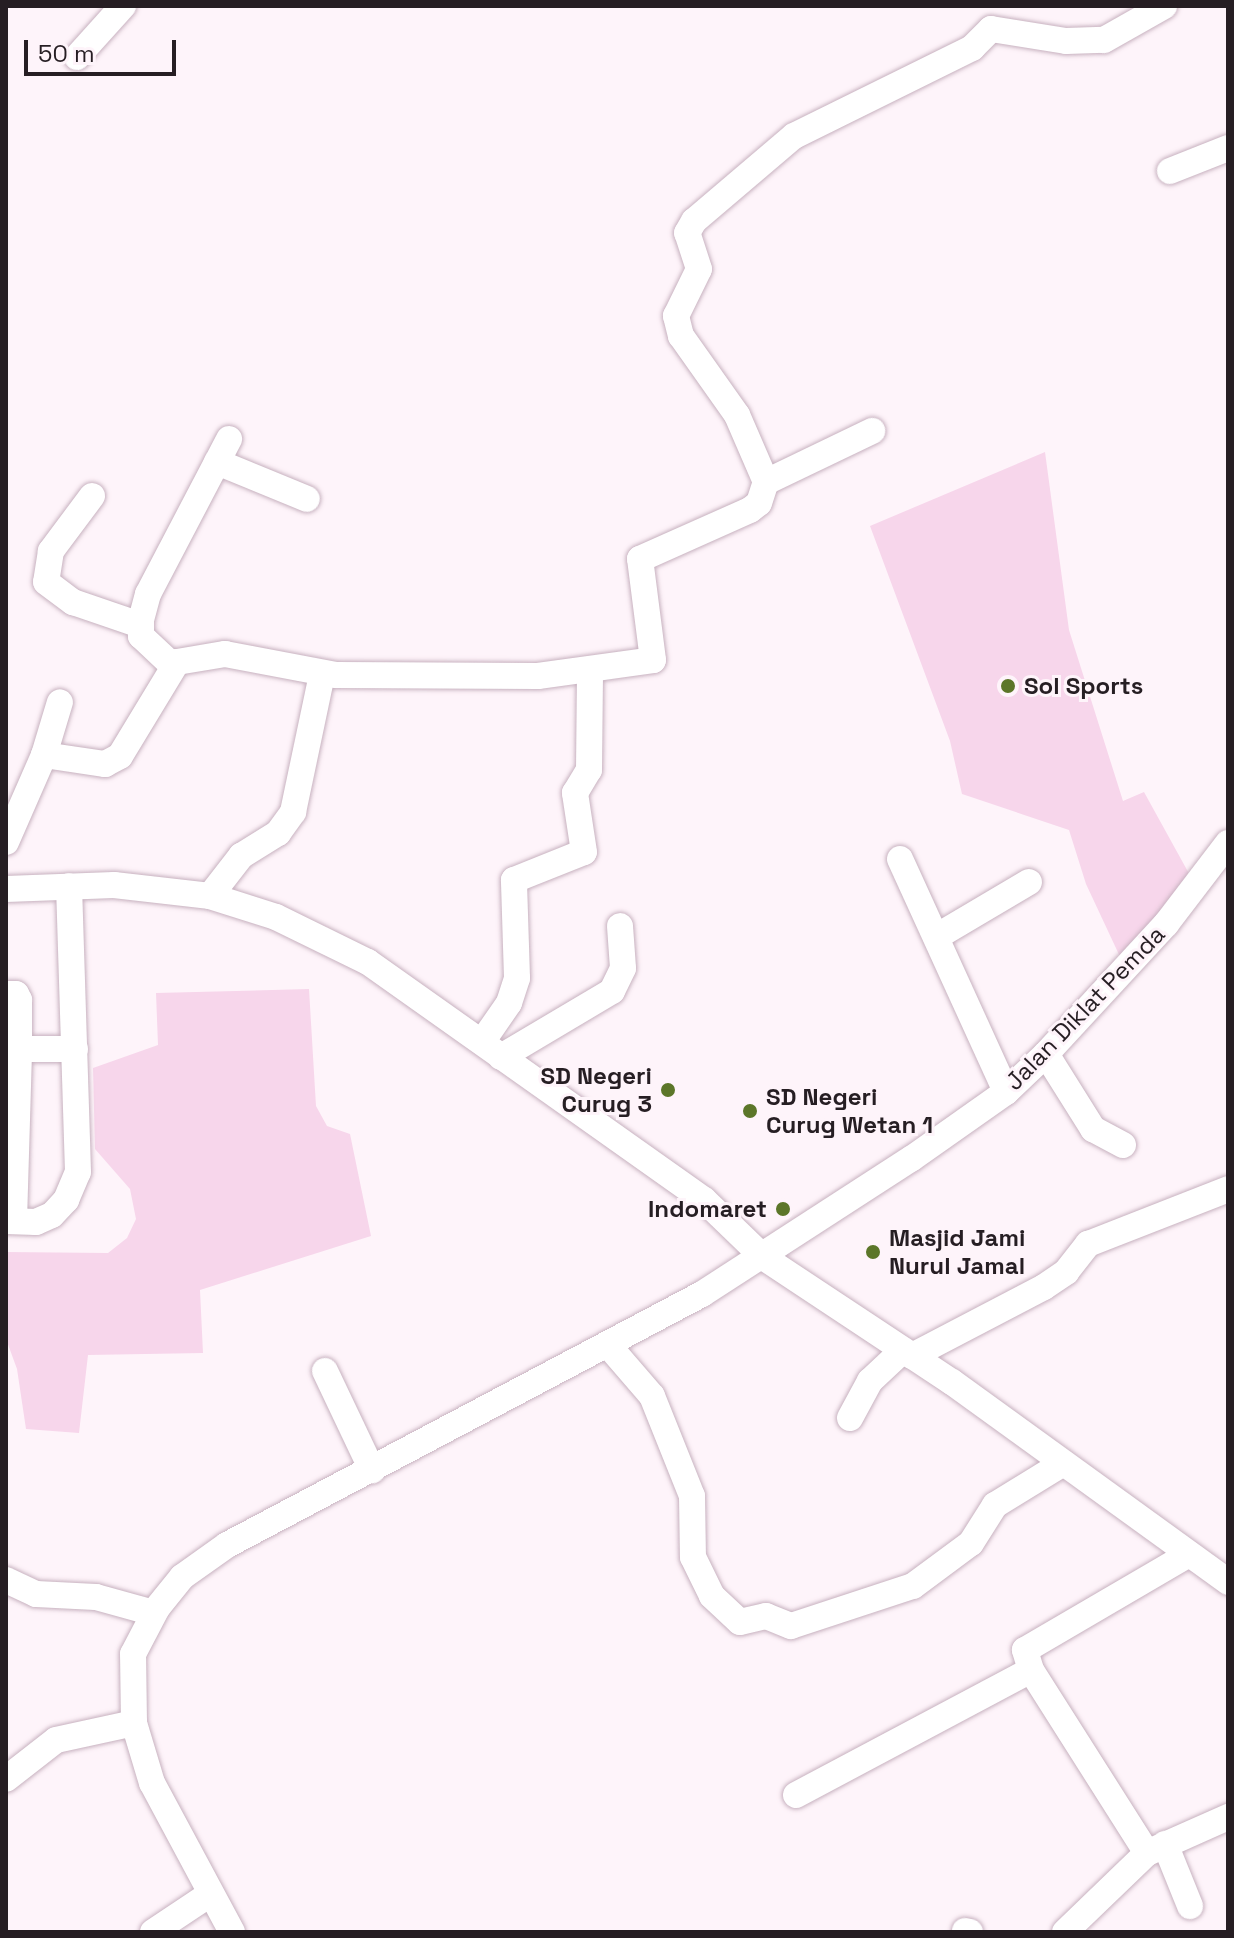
<!DOCTYPE html>
<html>
<head>
<meta charset="utf-8">
<style>
	body { margin:0 }
	#map { position:relative; width:1234px; height:1938px; overflow:hidden; background:#fef4fa; font-family:"Space Grotesk",sans-serif }
	div>[style] { position:absolute }
	.green>* { inset:0; background:#f7d6eb }
	.roads { filter:drop-shadow(0 0 2px #c7b1bf) drop-shadow(0 0 2px #c7b1bf) }
	.minor>* { height:26px; margin:-13px; padding:0 13px; transform-origin:13px; border-radius:13px; background:#fff }
	.dots>* { width:22px; height:22px; translate:-50% -50%; box-sizing:border-box; border:4px solid #fef4fa; border-radius:50% }
	span { translate:-50% -50%; white-space:nowrap; text-align:center; line-height:1.15; -webkit-text-stroke:6px #fef4fa; paint-order:stroke }
	.poi-label { font-size:24px; color:#261e23; font-weight:700 }
	.left { translate:0 -50%; text-align:left }
	.right { translate:-100% -50%; text-align:right }
	.street-label { font-size:24px; color:#261e23 }
	.frame { position:absolute; inset:0; border:8px solid #261e23; pointer-events:none }
	.scale { position:absolute; left:24px; top:40px; width:152px; height:36px; box-sizing:border-box; border:4px solid #261e23; border-top:0; padding-left:10px; font-size:24px; line-height:28px; white-space:nowrap; color:#261e23; -webkit-text-stroke:6px #fef4fa; paint-order:stroke }
</style>
</head>
<body>
<div id="map">
	<div class="green">
		<div style="clip-path:polygon(1045px 452px,1069px 630px,1123px 801px,1144px 792px,1192px 879px,1122px 961px,1086px 884px,1069px 830px,962px 794px,950px 741px,870px 526px)"></div>
		<div style="clip-path:polygon(309px 989px,316px 1106px,327px 1126px,350px 1134px,371px 1236px,200px 1290px,203px 1353px,88px 1355px,79px 1433px,26px 1429px,17px 1369px,6px 1339px,6px 1252px,108px 1253px,127px 1238px,136px 1219px,130px 1189px,95px 1149px,93px 1068px,158px 1045px,156px 993px)"></div>
	</div>
	<div class="roads">
		<div class="minor">
			<div style="left:77px;top:57px;width:69px;rotate:-48deg"></div>
			<div style="left:1170px;top:171px;width:62px;rotate:-21.6deg"></div>
			<div style="left:217px;top:462px;width:97px;rotate:22.3deg"></div>
			<div style="left:766px;top:482px;width:118px;rotate:-25.7deg"></div>
			<div style="left:92px;top:496px;width:69px;rotate:126.7deg"></div>
			<div style="left:51px;top:551px;width:31px;rotate:99deg"></div>
			<div style="left:46px;top:582px;width:34px;rotate:37deg"></div>
			<div style="left:73px;top:602px;width:71px;rotate:18.9deg"></div>
			<div style="left:173px;top:666px;width:44px;rotate:-136.8deg"></div>
			<div style="left:141px;top:636px;width:16px;rotate:-90deg"></div>
			<div style="left:141px;top:620px;width:27px;rotate:-75deg"></div>
			<div style="left:148px;top:594px;width:175px;rotate:-62.4deg"></div>
			<div style="left:44px;top:755px;width:55px;rotate:-73.2deg"></div>
			<div style="left:6px;top:842px;width:95px;rotate:-66.4deg"></div>
			<div style="left:44px;top:755px;width:62px;rotate:8.4deg"></div>
			<div style="left:105px;top:764px;width:17px;rotate:-28deg"></div>
			<div style="left:120px;top:756px;width:110px;rotate:-58.8deg"></div>
			<div style="left:177px;top:662px;width:49px;rotate:-9.5deg"></div>
			<div style="left:225px;top:654px;width:113px;rotate:10.7deg"></div>
			<div style="left:336px;top:675px;width:202px;rotate:0.3deg"></div>
			<div style="left:538px;top:676px;width:116px;rotate:-7.9deg"></div>
			<div style="left:653px;top:660px;width:102px;rotate:-97.3deg"></div>
			<div style="left:640px;top:559px;width:120px;rotate:-24deg"></div>
			<div style="left:750px;top:510px;width:11px;rotate:-38deg"></div>
			<div style="left:759px;top:503px;width:22px;rotate:-72deg"></div>
			<div style="left:766px;top:482px;width:73px;rotate:-113.4deg"></div>
			<div style="left:737px;top:415px;width:97px;rotate:-125.3deg"></div>
			<div style="left:681px;top:336px;width:21px;rotate:-104deg"></div>
			<div style="left:676px;top:316px;width:52px;rotate:-63.9deg"></div>
			<div style="left:699px;top:269px;width:38px;rotate:-108deg"></div>
			<div style="left:687px;top:233px;width:14px;rotate:-60deg"></div>
			<div style="left:694px;top:221px;width:131px;rotate:-40.4deg"></div>
			<div style="left:794px;top:136px;width:199px;rotate:-26.3deg"></div>
			<div style="left:972px;top:48px;width:27px;rotate:-45deg"></div>
			<div style="left:991px;top:29px;width:76px;rotate:9.1deg"></div>
			<div style="left:1066px;top:41px;width:38px;rotate:-2deg"></div>
			<div style="left:1104px;top:40px;width:69px;rotate:-29.5deg"></div>
			<div style="left:900px;top:859px;width:256px;rotate:65.5deg"></div>
			<div style="left:6px;top:889px;width:108px;rotate:-2.1deg"></div>
			<div style="left:114px;top:885px;width:97px;rotate:6.5deg"></div>
			<div style="left:210px;top:896px;width:69px;rotate:17.7deg"></div>
			<div style="left:276px;top:917px;width:102px;rotate:26.1deg"></div>
			<div style="left:368px;top:962px;width:412px;rotate:35.3deg"></div>
			<div style="left:704px;top:1200px;width:82px;rotate:44deg"></div>
			<div style="left:763px;top:1257px;width:227px;rotate:33.5deg"></div>
			<div style="left:952px;top:1382px;width:341px;rotate:35.9deg"></div>
			<div style="left:210px;top:896px;width:51px;rotate:-52.2deg"></div>
			<div style="left:241px;top:856px;width:44px;rotate:-31.9deg"></div>
			<div style="left:278px;top:833px;width:26px;rotate:-54deg"></div>
			<div style="left:293px;top:812px;width:141px;rotate:-78.1deg"></div>
			<div style="left:936px;top:937px;width:108px;rotate:-30.6deg"></div>
			<div style="left:6px;top:994px;width:10px"></div>
			<div style="left:16px;top:994px;width:7px;rotate:63deg"></div>
			<div style="left:19px;top:1000px;width:49px;rotate:90deg"></div>
			<div style="left:482px;top:1042px;width:47px;rotate:-55.3deg"></div>
			<div style="left:509px;top:1003px;width:26px;rotate:-72deg"></div>
			<div style="left:517px;top:978px;width:98px;rotate:-91.8deg"></div>
			<div style="left:514px;top:880px;width:75px;rotate:-21.8deg"></div>
			<div style="left:584px;top:852px;width:60px;rotate:-98.7deg"></div>
			<div style="left:575px;top:793px;width:27px;rotate:-59deg"></div>
			<div style="left:589px;top:770px;width:99px;rotate:-89.4deg"></div>
			<div style="left:1046px;top:1054px;width:89px;rotate:57.9deg"></div>
			<div style="left:1093px;top:1129px;width:34px;rotate:28deg"></div>
			<div style="left:501px;top:1057px;width:129px;rotate:-30.7deg"></div>
			<div style="left:612px;top:991px;width:25px;rotate:-64deg"></div>
			<div style="left:623px;top:968px;width:42px;rotate:-94.1deg"></div>
			<div style="left:6px;top:1221px;width:30px;rotate:2deg"></div>
			<div style="left:36px;top:1222px;width:17px;rotate:-24deg"></div>
			<div style="left:52px;top:1215px;width:21px;rotate:-47deg"></div>
			<div style="left:66px;top:1200px;width:30px;rotate:-67deg"></div>
			<div style="left:78px;top:1172px;width:286px;rotate:-91.8deg"></div>
			<div style="left:14px;top:1221px;width:172px;rotate:-88.3deg"></div>
			<div style="left:19px;top:1049px;width:56px"></div>
			<div style="left:608px;top:1345px;width:67px;rotate:49.2deg"></div>
			<div style="left:652px;top:1396px;width:108px;rotate:68.2deg"></div>
			<div style="left:692px;top:1496px;width:61px;rotate:89.1deg"></div>
			<div style="left:693px;top:1557px;width:43px;rotate:64deg"></div>
			<div style="left:712px;top:1596px;width:38px;rotate:43deg"></div>
			<div style="left:740px;top:1622px;width:27px;rotate:-13deg"></div>
			<div style="left:766px;top:1616px;width:27px;rotate:22deg"></div>
			<div style="left:791px;top:1626px;width:128px;rotate:-18.2deg"></div>
			<div style="left:913px;top:1586px;width:72px;rotate:-36.6deg"></div>
			<div style="left:971px;top:1543px;width:45px;rotate:-57.7deg"></div>
			<div style="left:995px;top:1505px;width:79px;rotate:-31.5deg"></div>
			<div style="left:912px;top:1356px;width:149px;rotate:-27.6deg"></div>
			<div style="left:1044px;top:1287px;width:27px;rotate:-34deg"></div>
			<div style="left:1066px;top:1272px;width:36px;rotate:-52deg"></div>
			<div style="left:1088px;top:1244px;width:150px;rotate:-21.4deg"></div>
			<div style="left:325px;top:1371px;width:110px;rotate:64.6deg"></div>
			<div style="left:850px;top:1418px;width:42px;rotate:-61.6deg"></div>
			<div style="left:870px;top:1381px;width:45px;rotate:-43.2deg"></div>
			<div style="left:6px;top:1580px;width:33px;rotate:25deg"></div>
			<div style="left:36px;top:1594px;width:60px;rotate:2.9deg"></div>
			<div style="left:96px;top:1597px;width:60px;rotate:15.4deg"></div>
			<div style="left:6px;top:1779px;width:63px;rotate:-38deg"></div>
			<div style="left:56px;top:1740px;width:80px;rotate:-12.3deg"></div>
			<div style="left:796px;top:1795px;width:266px;rotate:-28deg"></div>
			<div style="left:1165px;top:1844px;width:67px;rotate:68deg"></div>
			<div style="left:1147px;top:1853px;width:217px;rotate:-122.4deg"></div>
			<div style="left:1031px;top:1670px;width:21px;rotate:-107deg"></div>
			<div style="left:1025px;top:1650px;width:190px;rotate:-30.3deg"></div>
			<div style="left:965px;top:1931px;width:5px;rotate:11deg"></div>
			<div style="left:153px;top:1932px;width:69px;rotate:-33.7deg"></div>
			<div style="left:232px;top:1932px;width:169px;rotate:-118.2deg"></div>
			<div style="left:152px;top:1783px;width:63px;rotate:-106.7deg"></div>
			<div style="left:134px;top:1723px;width:69px;rotate:-90.8deg"></div>
			<div style="left:133px;top:1654px;width:52px;rotate:-62.4deg"></div>
			<div style="left:157px;top:1608px;width:40px;rotate:-51deg"></div>
			<div style="left:182px;top:1577px;width:55px;rotate:-35.4deg"></div>
			<div style="left:227px;top:1545px;width:537px;rotate:-27.85deg"></div>
			<div style="left:702px;top:1294px;width:249px;rotate:-32.9deg"></div>
			<div style="left:911px;top:1159px;width:116px;rotate:-35.2deg"></div>
			<div style="left:1006px;top:1092px;width:55px;rotate:-43.5deg"></div>
			<div style="left:1046px;top:1054px;width:177px;rotate:-47.3deg"></div>
			<div style="left:1166px;top:924px;width:102px;rotate:-52.6deg"></div>
			<div style="left:1065px;top:1932px;width:114px;rotate:-43.9deg"></div>
			<div style="left:1147px;top:1853px;width:89px;rotate:-24deg"></div>
		</div>
	</div>
	<div class="dots">
		<div style="left:1008px;top:686px;background:#5c7629"></div>
		<div style="left:668px;top:1090px;background:#5c7629"></div>
		<div style="left:750px;top:1111px;background:#5c7629"></div>
		<div style="left:783px;top:1209px;background:#5c7629"></div>
		<div style="left:873px;top:1252px;background:#5c7629"></div>
	</div>
	<div class="poi-label">
		<span class="left" style="left:1024px;top:686px">Sol Sports</span>
		<span class="right" style="left:652px;top:1090px">SD Negeri<br>Curug 3</span>
		<span class="left" style="left:766px;top:1111px">SD Negeri<br>Curug Wetan 1</span>
		<span class="right" style="left:767px;top:1209px">Indomaret</span>
		<span class="left" style="left:889px;top:1252px">Masjid Jami<br>Nurul Jamal</span>
	</div>
	<div class="street-label">
		<span style="left:1085px;top:1008px;rotate:-46deg">Jalan Diklat Pemda</span>
	</div>
	<div class="frame"></div>
	<div class="scale">50 m</div>
</div>
</body>
</html>
